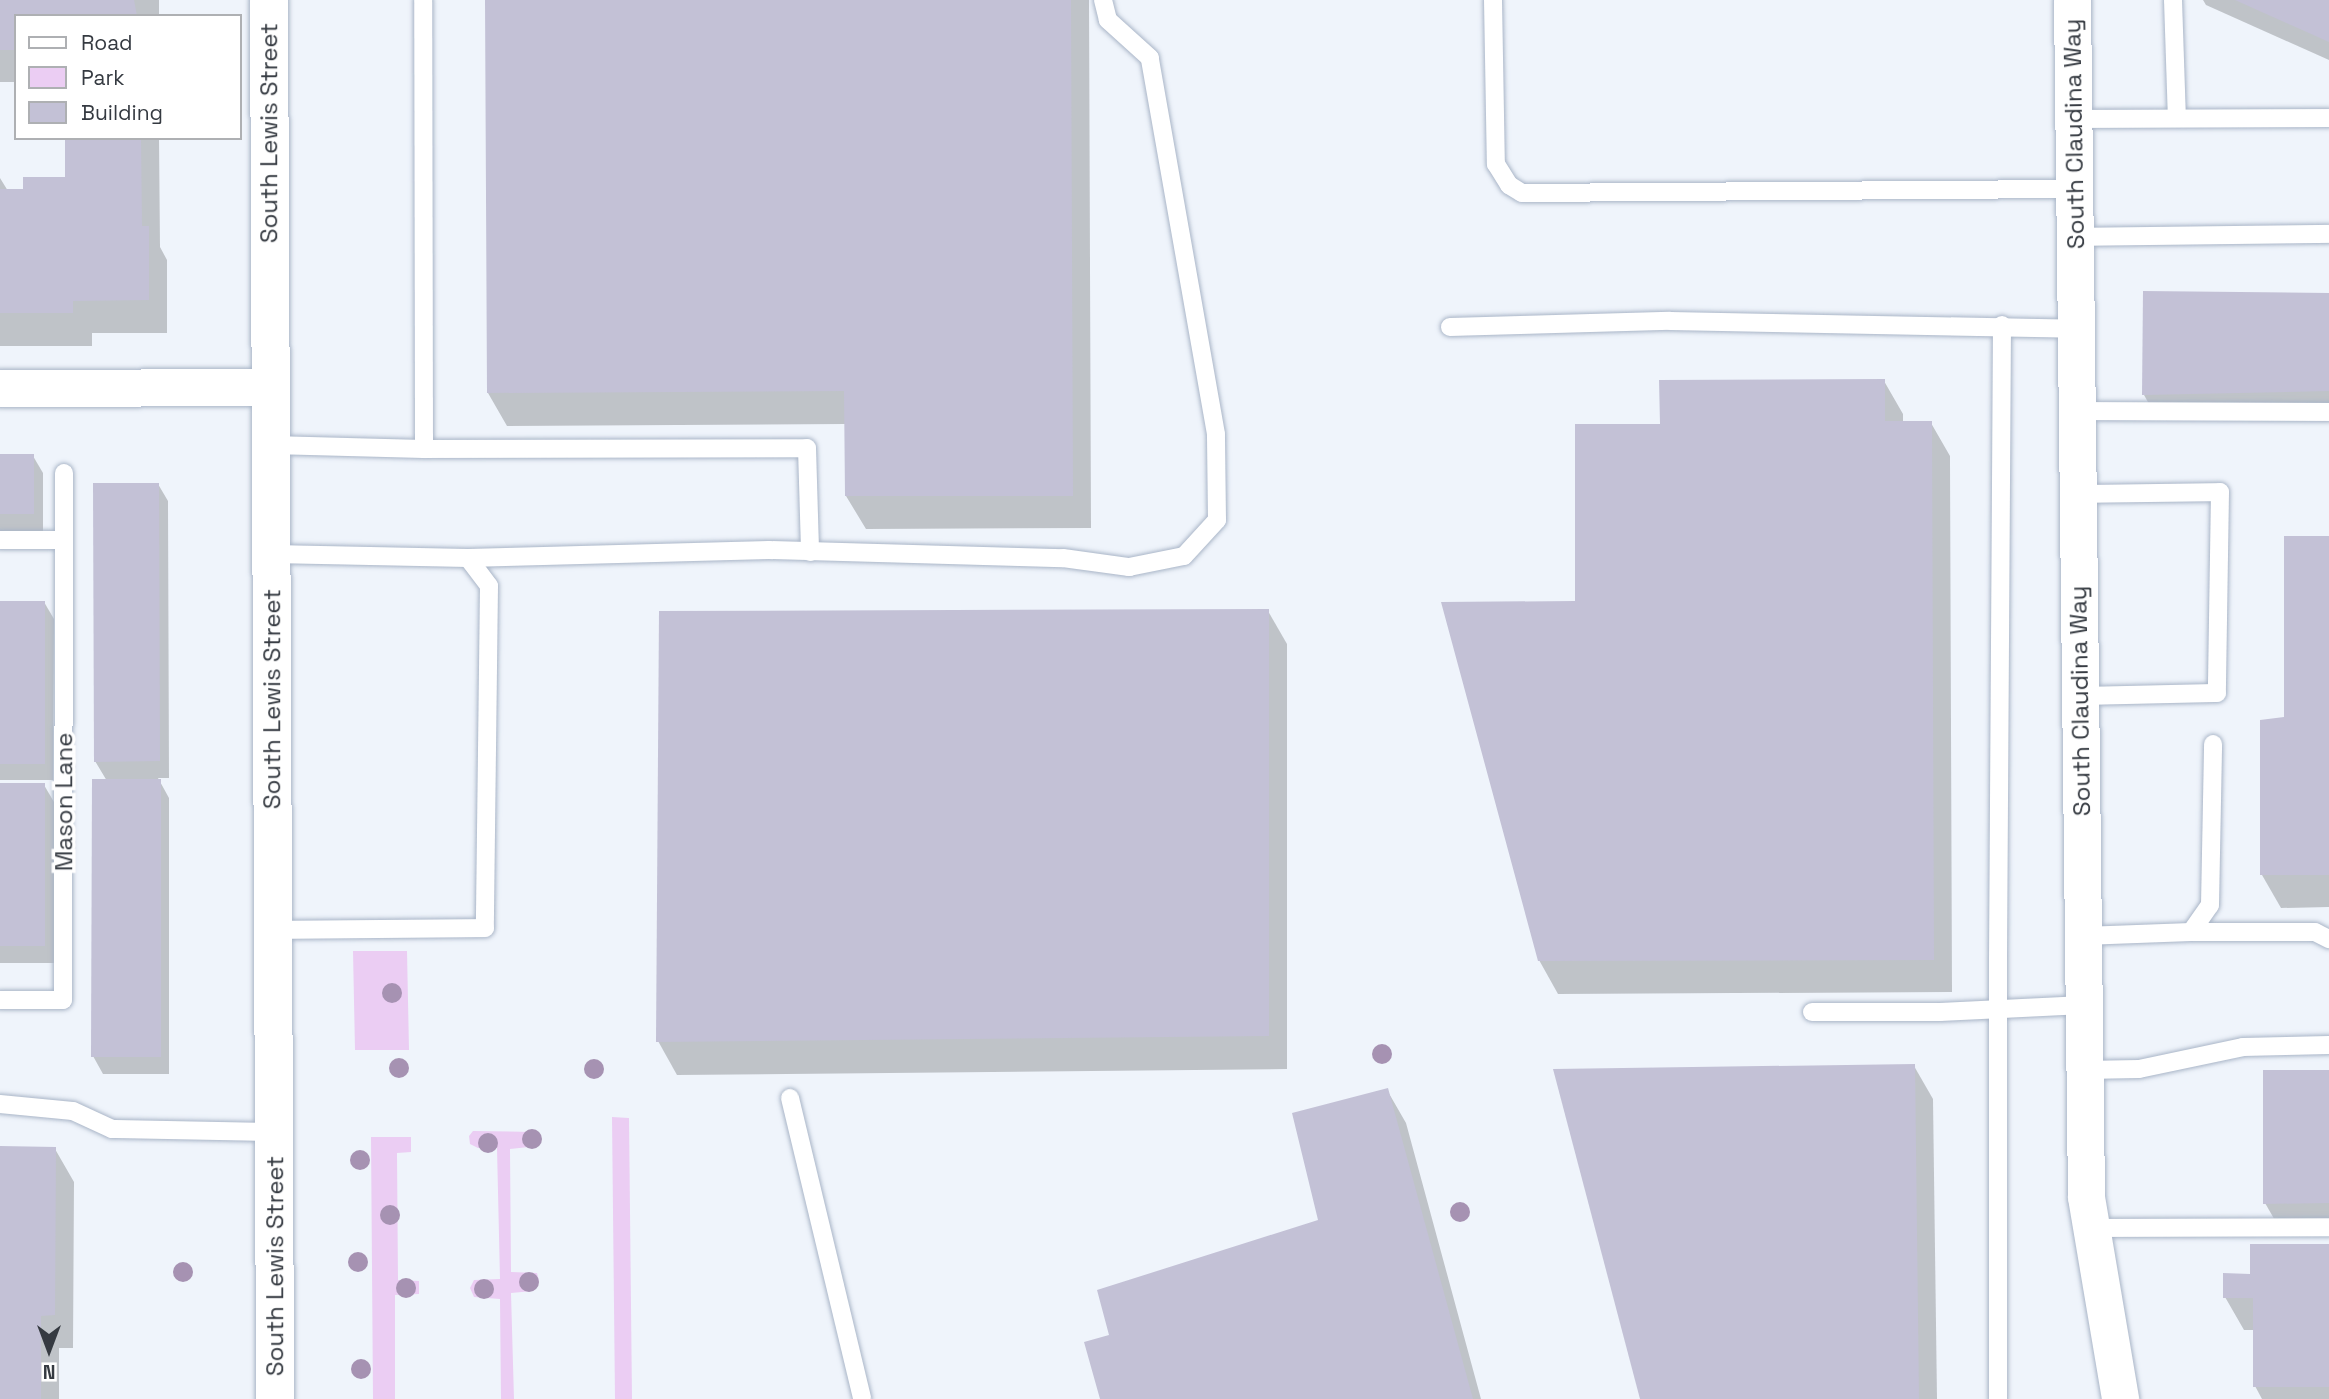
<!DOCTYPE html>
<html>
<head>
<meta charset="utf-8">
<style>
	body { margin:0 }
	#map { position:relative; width:2329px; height:1399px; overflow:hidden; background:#eff4fb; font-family:"Space Grotesk",sans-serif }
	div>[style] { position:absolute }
	.green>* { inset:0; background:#ebcdf3 }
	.shadow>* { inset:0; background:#0003 }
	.building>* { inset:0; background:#c3c1d6 }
	.roads { filter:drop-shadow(0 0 2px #a9b5c7) drop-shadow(0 0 2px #a9b5c7) }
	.lane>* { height:18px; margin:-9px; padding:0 9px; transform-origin:9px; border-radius:9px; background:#fff }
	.street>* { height:37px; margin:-18.5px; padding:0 18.5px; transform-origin:18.5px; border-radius:18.5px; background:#fff }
	.secondary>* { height:38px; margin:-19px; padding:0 19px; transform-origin:19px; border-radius:19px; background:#fff }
	.trees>* { width:20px; height:20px; margin:-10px; border-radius:50%; background:#a692b2 }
	span { translate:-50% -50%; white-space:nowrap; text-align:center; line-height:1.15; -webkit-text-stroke:7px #fff; paint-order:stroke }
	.street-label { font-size:24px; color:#353a41 }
	.legend { position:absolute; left:14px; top:14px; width:228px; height:126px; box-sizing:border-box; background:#fff; border:2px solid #aeb0b3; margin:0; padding:9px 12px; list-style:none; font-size:21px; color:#353a41 }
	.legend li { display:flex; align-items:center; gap:14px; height:35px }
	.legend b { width:35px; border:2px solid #aeb0b3 }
	.north { position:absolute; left:14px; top:1315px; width:70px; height:70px; -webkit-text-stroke:5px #fff; paint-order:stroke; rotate:180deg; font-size:19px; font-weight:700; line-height:28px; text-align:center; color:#353a41 }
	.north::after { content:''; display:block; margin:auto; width:24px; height:32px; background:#353a41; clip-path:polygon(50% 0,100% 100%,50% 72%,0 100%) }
</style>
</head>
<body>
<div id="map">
	<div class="green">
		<div style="clip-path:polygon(353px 951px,407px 951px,409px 1050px,355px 1050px)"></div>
		<div style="clip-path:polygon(612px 1117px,629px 1118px,632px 1399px,615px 1399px)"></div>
		<div style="clip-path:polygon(473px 1131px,533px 1132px,538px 1136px,538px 1146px,510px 1149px,511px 1272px,537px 1273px,539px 1281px,533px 1291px,511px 1293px,514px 1399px,501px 1399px,500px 1299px,474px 1297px,470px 1288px,474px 1280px,500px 1279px,497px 1148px,478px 1148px,470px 1144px,469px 1136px)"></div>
		<div style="clip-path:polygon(371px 1137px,411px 1137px,411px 1152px,397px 1153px,398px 1280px,419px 1281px,419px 1294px,395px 1295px,395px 1399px,373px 1399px)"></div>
	</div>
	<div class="shadow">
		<div style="clip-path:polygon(0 0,159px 0,159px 16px,16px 16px,16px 82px,0 82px)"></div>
		<div style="clip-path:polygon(487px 0,1089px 0,1091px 528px,866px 529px,846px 496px,846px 424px,507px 426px,488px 393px)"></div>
		<div style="clip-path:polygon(2203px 0,2329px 0,2329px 60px,2206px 5px)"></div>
		<div style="clip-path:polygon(67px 138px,159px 138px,160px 247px,167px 260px,167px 333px,92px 333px,92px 346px,0 346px,0 178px,8px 191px,25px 191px,67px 178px)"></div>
		<div style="clip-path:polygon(2329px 294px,2329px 416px,2158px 420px,2144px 395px)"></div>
		<div style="clip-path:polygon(1884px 381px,1903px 414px,1903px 423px,1931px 423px,1950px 456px,1952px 992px,1558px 994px,1539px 960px,1661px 426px)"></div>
		<div style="clip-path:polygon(0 456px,33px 456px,43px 473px,43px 531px,0 531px)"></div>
		<div style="clip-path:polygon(158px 484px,168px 501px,169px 778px,158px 778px,169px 798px,169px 1074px,103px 1074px,93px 1056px,107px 781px,95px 761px)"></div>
		<div style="clip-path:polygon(2329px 538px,2329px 907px,2281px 908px,2262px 875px,2286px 718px)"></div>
		<div style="clip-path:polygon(0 602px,44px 602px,54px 619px,53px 780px,0 780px)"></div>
		<div style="clip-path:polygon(1268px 611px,1287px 644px,1287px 1069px,677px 1075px,658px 1041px)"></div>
		<div style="clip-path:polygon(0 785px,44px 785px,54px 802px,54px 963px,0 963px)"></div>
		<div style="clip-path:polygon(1914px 1066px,1933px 1099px,1937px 1399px,1642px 1399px)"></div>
		<div style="clip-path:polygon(2329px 1072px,2329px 1236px,2284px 1236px,2265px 1203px)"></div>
		<div style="clip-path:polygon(1387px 1090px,1406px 1123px,1481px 1399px,1102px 1399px,1111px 1337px,1320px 1221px)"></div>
		<div style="clip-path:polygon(0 1148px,55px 1149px,74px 1182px,73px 1348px,59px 1348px,59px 1399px,0 1399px)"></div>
		<div style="clip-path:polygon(2329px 1246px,2329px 1399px,2262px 1399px,2255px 1386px,2255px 1330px,2244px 1330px,2225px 1297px,2251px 1276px)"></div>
	</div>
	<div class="building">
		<div style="clip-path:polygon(0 0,134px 0,137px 16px,16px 16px,16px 50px,0 50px)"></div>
		<div style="clip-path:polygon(485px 0,1071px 0,1073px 496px,845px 496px,844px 391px,487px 393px)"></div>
		<div style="clip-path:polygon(2235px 0,2329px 0,2329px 42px)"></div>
		<div style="clip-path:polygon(65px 138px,141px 138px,142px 226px,149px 226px,149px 300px,73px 301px,73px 313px,0 313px,0 189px,23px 189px,23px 177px,65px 177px)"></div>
		<div style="clip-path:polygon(2143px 291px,2329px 293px,2329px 391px,2142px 395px)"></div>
		<div style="clip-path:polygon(1885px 379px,1885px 421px,1932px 421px,1934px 960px,1538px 961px,1441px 602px,1575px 601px,1575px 424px,1660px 424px,1659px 380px)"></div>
		<div style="clip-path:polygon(0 454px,34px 454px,34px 514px,0 514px)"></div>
		<div style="clip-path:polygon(93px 483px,159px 483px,160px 761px,94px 762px)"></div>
		<div style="clip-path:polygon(2284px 536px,2329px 536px,2329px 875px,2260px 875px,2260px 720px,2284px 717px)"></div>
		<div style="clip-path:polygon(0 601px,45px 601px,45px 764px,0 764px)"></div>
		<div style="clip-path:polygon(1269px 609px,1269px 1036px,656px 1042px,659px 611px)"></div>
		<div style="clip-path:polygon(92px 779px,161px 779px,161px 1057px,91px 1057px)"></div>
		<div style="clip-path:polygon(0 783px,45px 783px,45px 946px,0 946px)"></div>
		<div style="clip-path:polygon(1915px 1064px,1919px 1399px,1640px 1399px,1553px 1069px)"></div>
		<div style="clip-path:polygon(2263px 1070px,2329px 1070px,2329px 1203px,2263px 1204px)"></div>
		<div style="clip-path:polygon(1388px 1088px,1473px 1399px,1100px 1399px,1084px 1342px,1109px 1335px,1097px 1290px,1318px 1220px,1292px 1113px)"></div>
		<div style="clip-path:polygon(0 1146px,56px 1147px,55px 1315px,41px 1316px,41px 1399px,0 1399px)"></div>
		<div style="clip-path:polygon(2250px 1244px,2329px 1244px,2329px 1387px,2253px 1387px,2253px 1298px,2223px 1298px,2223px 1273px,2250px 1274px)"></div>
	</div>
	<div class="roads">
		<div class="lane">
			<div style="left:1493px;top:0;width:164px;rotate:89deg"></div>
			<div style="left:1496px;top:164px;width:25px;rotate:58deg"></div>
			<div style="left:1509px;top:185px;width:15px;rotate:32deg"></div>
			<div style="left:1522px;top:193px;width:552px;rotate:-0.42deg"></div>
			<div style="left:2173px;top:0;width:118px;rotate:88.1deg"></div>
			<div style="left:2074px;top:119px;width:255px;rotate:-0.2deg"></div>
			<div style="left:2075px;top:237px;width:254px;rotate:-0.7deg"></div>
			<div style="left:1450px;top:327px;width:220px;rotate:-1.6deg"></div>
			<div style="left:1670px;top:321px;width:406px;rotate:1.1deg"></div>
			<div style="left:2077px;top:411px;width:252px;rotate:0.2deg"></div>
			<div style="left:271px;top:445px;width:153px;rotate:1.5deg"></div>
			<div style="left:424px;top:449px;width:449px;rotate:-90.1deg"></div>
			<div style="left:424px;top:449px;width:383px;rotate:-0.1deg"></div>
			<div style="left:807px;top:448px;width:104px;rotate:88.3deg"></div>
			<div style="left:2078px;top:494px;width:142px;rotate:-0.8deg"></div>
			<div style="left:2220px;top:492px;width:201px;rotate:90.9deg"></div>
			<div style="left:2217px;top:693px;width:137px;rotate:178.7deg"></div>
			<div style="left:0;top:540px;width:64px"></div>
			<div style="left:272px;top:554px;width:196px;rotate:1.2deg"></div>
			<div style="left:468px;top:558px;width:35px;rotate:53deg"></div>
			<div style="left:489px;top:586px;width:342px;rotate:90.7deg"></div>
			<div style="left:485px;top:928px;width:212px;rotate:179.5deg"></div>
			<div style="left:468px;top:558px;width:301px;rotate:-1.5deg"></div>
			<div style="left:769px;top:550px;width:294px;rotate:1.6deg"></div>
			<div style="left:1063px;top:558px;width:67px;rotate:7.8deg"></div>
			<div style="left:1129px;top:567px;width:56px;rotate:-11.3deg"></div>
			<div style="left:1184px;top:556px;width:49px;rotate:-47.5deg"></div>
			<div style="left:1217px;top:520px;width:86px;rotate:-90.7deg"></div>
			<div style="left:1216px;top:434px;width:382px;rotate:-100deg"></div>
			<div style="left:1150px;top:58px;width:57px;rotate:-137.9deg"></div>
			<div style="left:1108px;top:20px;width:21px;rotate:-104deg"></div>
			<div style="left:2191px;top:932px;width:124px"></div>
			<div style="left:2315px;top:932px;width:16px;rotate:27deg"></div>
			<div style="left:2083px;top:936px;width:108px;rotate:-2.1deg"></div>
			<div style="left:2191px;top:932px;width:33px;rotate:-55deg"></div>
			<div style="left:2210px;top:905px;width:161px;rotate:-88.9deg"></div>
			<div style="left:0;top:1000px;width:63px"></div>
			<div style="left:63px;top:1000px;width:527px;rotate:-89.89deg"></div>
			<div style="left:1812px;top:1012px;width:128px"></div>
			<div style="left:1940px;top:1012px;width:144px;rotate:-2.8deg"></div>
			<div style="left:2084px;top:1070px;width:55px;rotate:-1deg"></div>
			<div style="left:2139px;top:1069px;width:106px;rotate:-11.9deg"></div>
			<div style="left:2243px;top:1047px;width:86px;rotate:-1.3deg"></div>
			<div style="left:790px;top:1098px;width:309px;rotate:76.5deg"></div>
			<div style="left:0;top:1104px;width:73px;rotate:5.5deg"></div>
			<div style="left:73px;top:1111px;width:43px;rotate:24.8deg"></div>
			<div style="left:112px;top:1129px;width:162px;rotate:1.1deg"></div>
			<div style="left:2092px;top:1228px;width:237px;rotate:-0.2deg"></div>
			<div style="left:1998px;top:1399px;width:439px;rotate:-90deg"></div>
			<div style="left:1998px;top:960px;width:635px;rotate:-89.64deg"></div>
		</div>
		<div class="street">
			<div style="left:2072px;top:0;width:1197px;rotate:89.33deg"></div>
			<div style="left:2086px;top:1197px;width:205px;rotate:80.4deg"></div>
			<div style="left:0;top:388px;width:271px;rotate:-0.2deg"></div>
		</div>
		<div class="secondary">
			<div style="left:269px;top:0;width:1399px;rotate:89.75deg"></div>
		</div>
	</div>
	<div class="trees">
		<div style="left:392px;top:993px"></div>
		<div style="left:1382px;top:1054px"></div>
		<div style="left:399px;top:1068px"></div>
		<div style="left:594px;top:1069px"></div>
		<div style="left:532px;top:1139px"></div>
		<div style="left:488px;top:1143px"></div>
		<div style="left:360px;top:1160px"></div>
		<div style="left:1460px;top:1212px"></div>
		<div style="left:390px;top:1215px"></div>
		<div style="left:358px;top:1262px"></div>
		<div style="left:183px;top:1272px"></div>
		<div style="left:529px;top:1282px"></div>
		<div style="left:406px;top:1288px"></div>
		<div style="left:484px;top:1289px"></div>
		<div style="left:361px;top:1369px"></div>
	</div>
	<div class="street-label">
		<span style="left:269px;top:133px;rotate:-90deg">South Lewis Street</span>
		<span style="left:2074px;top:134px;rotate:-91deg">South Claudina Way</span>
		<span style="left:272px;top:699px;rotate:-90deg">South Lewis Street</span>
		<span style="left:2080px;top:701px;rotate:-91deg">South Claudina Way</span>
		<span style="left:64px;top:802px;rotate:-90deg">Mason Lane</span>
		<span style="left:275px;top:1266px;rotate:-90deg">South Lewis Street</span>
	</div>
	<ul class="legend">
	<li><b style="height:9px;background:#fff"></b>Road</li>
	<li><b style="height:19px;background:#ebcdf3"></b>Park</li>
	<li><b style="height:19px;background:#c3c1d6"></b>Building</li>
	</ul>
	<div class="north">N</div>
</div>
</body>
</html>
